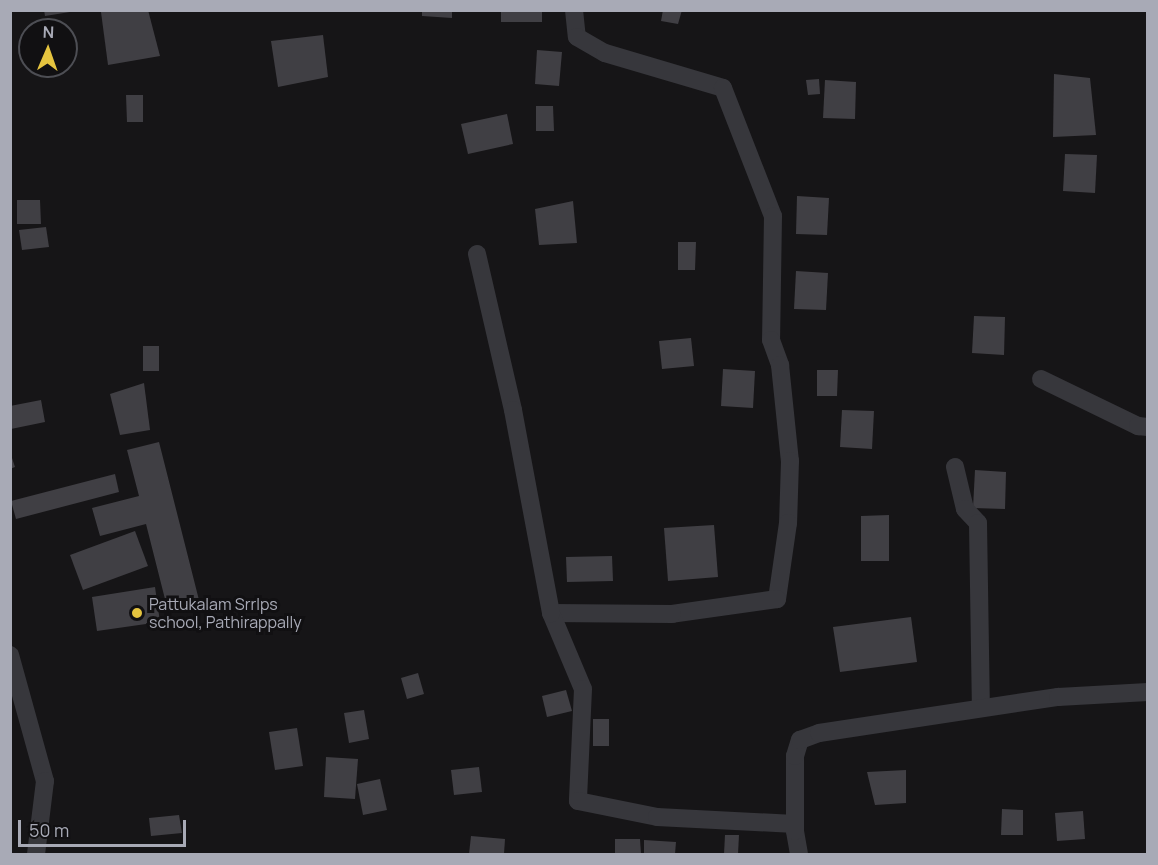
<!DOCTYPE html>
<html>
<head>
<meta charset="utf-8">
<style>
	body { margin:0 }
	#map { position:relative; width:1158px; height:865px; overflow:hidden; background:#161517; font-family:Manrope,sans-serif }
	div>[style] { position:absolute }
	.building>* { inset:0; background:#403f44 }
	.street>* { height:18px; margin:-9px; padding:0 9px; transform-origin:9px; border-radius:9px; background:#37373c }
	.dots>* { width:16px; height:16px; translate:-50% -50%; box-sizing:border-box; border:3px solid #111012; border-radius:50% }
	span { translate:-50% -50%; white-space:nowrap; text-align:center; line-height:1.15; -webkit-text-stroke:6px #111012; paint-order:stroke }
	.poi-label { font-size:16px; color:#a8aab6 }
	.left { translate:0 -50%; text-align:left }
	.frame { position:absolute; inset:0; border:12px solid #a8aab6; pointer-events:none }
	.north { position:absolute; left:18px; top:18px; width:60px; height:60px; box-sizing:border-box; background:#111012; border:2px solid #4d4e54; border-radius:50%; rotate:2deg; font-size:16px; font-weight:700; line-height:24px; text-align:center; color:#a8aab6 }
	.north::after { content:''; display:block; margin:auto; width:21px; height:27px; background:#e5c43f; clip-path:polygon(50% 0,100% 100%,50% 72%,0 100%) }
	.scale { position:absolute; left:18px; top:820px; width:168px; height:27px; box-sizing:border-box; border:3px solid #a8aab6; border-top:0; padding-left:8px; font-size:18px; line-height:21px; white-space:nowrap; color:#a8aab6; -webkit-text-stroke:4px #111012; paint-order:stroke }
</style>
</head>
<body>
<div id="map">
	<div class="building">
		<div style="clip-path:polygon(44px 10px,70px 10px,70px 12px,45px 16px)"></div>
		<div style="clip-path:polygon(148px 10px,160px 56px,108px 65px,101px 12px)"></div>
		<div style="clip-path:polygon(422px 10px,452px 10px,452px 18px,422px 16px)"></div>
		<div style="clip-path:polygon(501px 10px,542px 10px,542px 22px,501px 22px)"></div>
		<div style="clip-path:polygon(663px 10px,682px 10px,678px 24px,661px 21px)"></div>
		<div style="clip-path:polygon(323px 35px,328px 77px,278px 87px,271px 41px)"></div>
		<div style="clip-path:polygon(537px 50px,562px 52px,559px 86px,535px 84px)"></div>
		<div style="clip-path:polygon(1054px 74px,1090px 78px,1096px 135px,1053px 137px)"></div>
		<div style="clip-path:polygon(819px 79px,820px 94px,808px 95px,806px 80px)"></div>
		<div style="clip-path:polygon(825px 80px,856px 82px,855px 119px,823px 118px)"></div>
		<div style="clip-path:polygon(126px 95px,143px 95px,143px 122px,127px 122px)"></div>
		<div style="clip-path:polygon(536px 106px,553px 106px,554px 131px,536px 131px)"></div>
		<div style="clip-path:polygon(507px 114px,513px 144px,468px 154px,461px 124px)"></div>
		<div style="clip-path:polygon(1065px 154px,1097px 155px,1095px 193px,1063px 191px)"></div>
		<div style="clip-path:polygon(797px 196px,829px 198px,827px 235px,796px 234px)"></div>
		<div style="clip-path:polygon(17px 200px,40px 200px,41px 224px,17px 224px)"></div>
		<div style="clip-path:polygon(573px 201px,577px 243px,539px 245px,535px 209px)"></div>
		<div style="clip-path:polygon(46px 227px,49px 247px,22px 250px,19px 230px)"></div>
		<div style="clip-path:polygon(678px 242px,696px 242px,695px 270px,678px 270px)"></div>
		<div style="clip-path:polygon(796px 271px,828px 273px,826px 310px,794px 309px)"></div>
		<div style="clip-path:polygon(974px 316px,1005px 317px,1004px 355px,972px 353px)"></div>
		<div style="clip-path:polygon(691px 338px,694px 366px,662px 369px,659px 341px)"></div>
		<div style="clip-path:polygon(143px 346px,159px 346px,159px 371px,143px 371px)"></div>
		<div style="clip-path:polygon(723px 369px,755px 371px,753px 408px,721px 406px)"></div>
		<div style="clip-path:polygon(817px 370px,838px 370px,837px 396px,817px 396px)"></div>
		<div style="clip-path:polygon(144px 383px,150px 430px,120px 435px,110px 394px)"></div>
		<div style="clip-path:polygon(41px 400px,45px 422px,11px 429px,10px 406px)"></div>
		<div style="clip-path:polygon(842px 410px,874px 411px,872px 449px,840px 447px)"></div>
		<div style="clip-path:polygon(159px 442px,199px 600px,167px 607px,146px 524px,100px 536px,92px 508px,139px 496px,127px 450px)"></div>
		<div style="clip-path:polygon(10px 452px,15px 467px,10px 469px)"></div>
		<div style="clip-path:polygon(975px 470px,1006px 472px,1005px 509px,973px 508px)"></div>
		<div style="clip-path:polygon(115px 474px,119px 492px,16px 519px,11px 501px)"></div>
		<div style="clip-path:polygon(889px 515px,889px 561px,861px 561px,861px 516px)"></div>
		<div style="clip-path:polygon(714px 525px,718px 577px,668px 581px,664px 528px)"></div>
		<div style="clip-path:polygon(135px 531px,148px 566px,83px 590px,70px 555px)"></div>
		<div style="clip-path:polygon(612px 556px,613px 581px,567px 582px,566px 557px)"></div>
		<div style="clip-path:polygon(155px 587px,160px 622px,97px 631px,92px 597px)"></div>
		<div style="clip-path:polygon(911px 617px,917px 662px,840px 672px,833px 627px)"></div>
		<div style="clip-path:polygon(418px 673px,424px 694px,407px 699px,401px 678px)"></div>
		<div style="clip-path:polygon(566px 690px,572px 711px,547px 717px,542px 696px)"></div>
		<div style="clip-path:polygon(364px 710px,369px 739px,349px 743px,344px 713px)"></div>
		<div style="clip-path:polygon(593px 719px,609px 719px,609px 746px,593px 746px)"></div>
		<div style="clip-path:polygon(297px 728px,303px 766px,275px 770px,269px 732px)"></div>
		<div style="clip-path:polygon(326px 757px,358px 759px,355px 799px,324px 797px)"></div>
		<div style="clip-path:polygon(479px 767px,482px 792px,454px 795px,451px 770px)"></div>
		<div style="clip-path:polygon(906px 770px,906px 803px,875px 805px,867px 772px)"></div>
		<div style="clip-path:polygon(380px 779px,387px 810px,363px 815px,357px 784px)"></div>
		<div style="clip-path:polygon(1002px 809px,1023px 810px,1023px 835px,1001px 835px)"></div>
		<div style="clip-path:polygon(1083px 811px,1085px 839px,1057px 841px,1055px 813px)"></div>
		<div style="clip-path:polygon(179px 815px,182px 833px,151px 836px,149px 818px)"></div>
		<div style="clip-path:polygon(725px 835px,739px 835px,738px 854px,724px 854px)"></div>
		<div style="clip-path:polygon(471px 836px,505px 839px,504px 854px,469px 854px)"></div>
		<div style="clip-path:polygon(615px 839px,640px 839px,641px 854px,615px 854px)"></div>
		<div style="clip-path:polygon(644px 840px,676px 842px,675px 854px,644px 854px)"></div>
	</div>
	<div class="street">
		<div style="left:574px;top:10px;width:27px;rotate:84deg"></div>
		<div style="left:577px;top:37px;width:32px;rotate:30deg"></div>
		<div style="left:605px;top:53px;width:123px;rotate:16.5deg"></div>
		<div style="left:723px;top:88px;width:137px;rotate:68.7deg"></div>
		<div style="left:773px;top:216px;width:124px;rotate:90.9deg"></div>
		<div style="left:771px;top:340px;width:27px;rotate:70deg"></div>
		<div style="left:780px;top:365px;width:97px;rotate:84.1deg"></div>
		<div style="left:790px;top:461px;width:62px;rotate:91.8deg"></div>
		<div style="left:788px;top:523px;width:77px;rotate:98.2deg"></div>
		<div style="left:777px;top:599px;width:106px;rotate:171.9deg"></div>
		<div style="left:672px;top:614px;width:121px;rotate:-179.5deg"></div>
		<div style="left:551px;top:613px;width:82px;rotate:67.2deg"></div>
		<div style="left:583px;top:689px;width:112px;rotate:92.6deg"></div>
		<div style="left:578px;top:801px;width:81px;rotate:11.4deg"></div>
		<div style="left:657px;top:817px;width:138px;rotate:2.9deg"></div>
		<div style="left:477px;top:254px;width:160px;rotate:77deg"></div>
		<div style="left:513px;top:410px;width:207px;rotate:79.4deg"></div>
		<div style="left:1041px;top:379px;width:108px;rotate:25.9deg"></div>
		<div style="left:1138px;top:426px;width:10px;rotate:6deg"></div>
		<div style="left:955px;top:467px;width:43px;rotate:76.6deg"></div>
		<div style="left:965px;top:509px;width:19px;rotate:47deg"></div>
		<div style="left:978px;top:523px;width:185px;rotate:89.1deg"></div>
		<div style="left:10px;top:655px;width:131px;rotate:74.5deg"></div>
		<div style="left:45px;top:781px;width:74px;rotate:97deg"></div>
		<div style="left:799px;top:854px;width:23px;rotate:-100deg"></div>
		<div style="left:795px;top:831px;width:75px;rotate:-90deg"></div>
		<div style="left:795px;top:756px;width:17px;rotate:-73deg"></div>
		<div style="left:800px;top:740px;width:20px;rotate:-20deg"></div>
		<div style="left:819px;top:733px;width:242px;rotate:-8.6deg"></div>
		<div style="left:1058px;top:697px;width:90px;rotate:-3.2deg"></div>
	</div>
	<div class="dots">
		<div style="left:137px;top:613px;background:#e5c43f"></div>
	</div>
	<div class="poi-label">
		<span class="left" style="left:149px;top:613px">Pattukalam Srrlps<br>school, Pathirappally</span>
	</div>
	<div class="frame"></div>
	<div class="north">N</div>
	<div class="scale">50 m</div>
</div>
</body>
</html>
